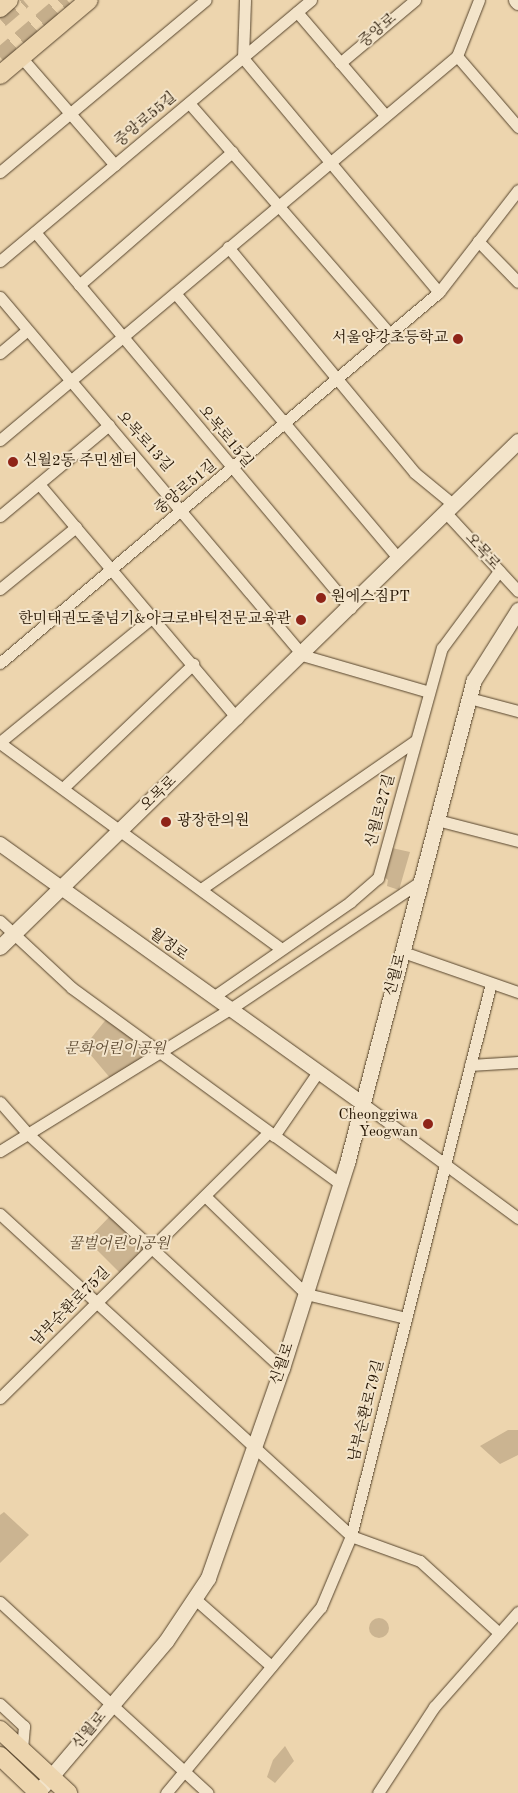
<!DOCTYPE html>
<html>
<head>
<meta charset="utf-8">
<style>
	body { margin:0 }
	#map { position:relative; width:518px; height:1793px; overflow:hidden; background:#edd5ae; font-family:"Old Standard TT","Noto Serif KR",serif }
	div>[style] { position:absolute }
	.green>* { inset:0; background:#cbb491 }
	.round { border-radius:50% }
	.trunk-tunnel>* { height:18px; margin-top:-9px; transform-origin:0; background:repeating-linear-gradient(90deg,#c5ae8b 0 18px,transparent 0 27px) }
	.roads { filter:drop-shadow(0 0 1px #56442c) drop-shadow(0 0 1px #56442c) }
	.minor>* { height:11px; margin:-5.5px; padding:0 5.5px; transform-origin:5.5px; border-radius:5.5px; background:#f3e4ca }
	.tertiary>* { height:14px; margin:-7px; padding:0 7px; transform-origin:7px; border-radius:7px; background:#f3e4ca }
	.secondary>* { height:15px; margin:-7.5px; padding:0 7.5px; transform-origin:7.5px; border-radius:7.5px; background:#f3e4ca }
	.primary>* { height:18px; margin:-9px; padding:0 9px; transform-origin:9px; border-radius:9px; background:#edd5ae }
	.dots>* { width:14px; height:14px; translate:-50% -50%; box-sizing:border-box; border:2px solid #f3e4ca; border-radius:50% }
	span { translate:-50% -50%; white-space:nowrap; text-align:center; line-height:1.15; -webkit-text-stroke:4px #f3e4ca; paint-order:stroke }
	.street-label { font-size:15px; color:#231301 }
	.poi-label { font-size:15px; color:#231301 }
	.right { translate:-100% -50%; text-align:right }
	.left { translate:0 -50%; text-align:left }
	.park-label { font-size:15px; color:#5e4b33; font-style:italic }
</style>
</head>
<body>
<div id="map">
	<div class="green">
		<div style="clip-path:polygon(392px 848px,410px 852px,399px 890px,387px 886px,388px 880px,383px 876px)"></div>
		<div style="clip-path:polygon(108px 1017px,149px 1045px,150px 1055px,111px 1079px,84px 1047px)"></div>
		<div style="clip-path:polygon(113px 1213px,150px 1248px,123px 1276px,87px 1240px)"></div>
		<div style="clip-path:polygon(508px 1430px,518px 1430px,518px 1455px,500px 1464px,480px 1446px)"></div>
		<div style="clip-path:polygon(4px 1512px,29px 1535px,0 1563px,0 1515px)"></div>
		<div class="round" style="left:369px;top:1618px;width:20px;height:20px"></div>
		<div style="clip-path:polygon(285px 1746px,294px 1761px,275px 1783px,267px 1777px,273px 1760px)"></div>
	</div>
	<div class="trunk-tunnel">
		<div style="left:0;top:19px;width:30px;rotate:-40deg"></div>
		<div style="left:0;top:57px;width:88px;rotate:-40.4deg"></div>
	</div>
	<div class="roads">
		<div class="minor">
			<div style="left:245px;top:0;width:58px;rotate:92deg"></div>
			<div style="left:243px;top:58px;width:305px;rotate:50.1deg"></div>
			<div style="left:297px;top:12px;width:135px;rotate:49.5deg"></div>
			<div style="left:457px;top:56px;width:94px;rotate:49.3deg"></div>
			<div style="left:21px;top:57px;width:143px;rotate:49deg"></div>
			<div style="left:340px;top:63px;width:98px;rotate:-40deg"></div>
			<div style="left:189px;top:103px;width:305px;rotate:49deg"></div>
			<div style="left:0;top:172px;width:268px;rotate:-39.9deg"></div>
			<div style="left:35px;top:232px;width:491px;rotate:50deg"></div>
			<div style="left:478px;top:241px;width:57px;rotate:45.7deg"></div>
			<div style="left:228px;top:247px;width:293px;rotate:50.4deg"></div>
			<div style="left:415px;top:473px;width:50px;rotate:39.4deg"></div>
			<div style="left:0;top:261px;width:406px;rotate:-40deg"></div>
			<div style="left:79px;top:285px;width:203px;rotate:-41deg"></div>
			<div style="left:175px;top:293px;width:348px;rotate:49.9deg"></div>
			<div style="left:0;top:297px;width:468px;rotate:49.8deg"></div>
			<div style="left:302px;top:655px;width:132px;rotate:16.2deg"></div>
			<div style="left:0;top:353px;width:35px;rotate:-40deg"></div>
			<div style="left:0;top:440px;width:597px;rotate:-40.04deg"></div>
			<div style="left:457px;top:56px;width:60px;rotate:-68.6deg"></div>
			<div style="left:39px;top:484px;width:307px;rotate:49.8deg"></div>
			<div style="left:446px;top:513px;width:106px;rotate:47.3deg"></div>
			<div style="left:0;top:516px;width:142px;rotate:-39.9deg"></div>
			<div style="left:0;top:589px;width:98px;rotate:-39.2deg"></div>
			<div style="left:0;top:663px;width:575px;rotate:-40.2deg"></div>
			<div style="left:439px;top:292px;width:129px;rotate:-52.2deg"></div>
			<div style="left:469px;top:698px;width:51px;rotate:14.9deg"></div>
			<div style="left:0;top:742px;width:199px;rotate:-39.3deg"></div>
			<div style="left:0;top:743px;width:348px;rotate:36.2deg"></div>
			<div style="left:63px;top:788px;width:180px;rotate:-43.6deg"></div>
			<div style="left:437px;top:820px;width:84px;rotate:14.5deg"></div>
			<div style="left:201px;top:889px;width:260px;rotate:-34.7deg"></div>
			<div style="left:0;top:921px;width:98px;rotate:42.9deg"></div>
			<div style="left:72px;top:988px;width:333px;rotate:36.1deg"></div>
			<div style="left:403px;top:952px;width:122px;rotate:19.2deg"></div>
			<div style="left:213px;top:997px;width:167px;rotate:-34.7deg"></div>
			<div style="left:350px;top:902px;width:37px;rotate:-41deg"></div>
			<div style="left:378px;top:878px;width:239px;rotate:-74.5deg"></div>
			<div style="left:442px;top:648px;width:96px;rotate:-53.5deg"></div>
			<div style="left:470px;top:1065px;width:48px;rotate:-3.6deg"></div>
			<div style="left:0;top:1102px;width:43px;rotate:48.8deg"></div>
			<div style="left:28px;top:1134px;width:345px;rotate:42.7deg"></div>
			<div style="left:362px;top:1103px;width:194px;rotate:36.4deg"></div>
			<div style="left:274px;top:1136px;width:78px;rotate:-55.5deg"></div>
			<div style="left:0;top:1151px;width:270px;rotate:-31.7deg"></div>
			<div style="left:230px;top:1009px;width:230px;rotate:-33.8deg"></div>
			<div style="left:205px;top:1196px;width:141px;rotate:44.1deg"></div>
			<div style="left:306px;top:1294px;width:103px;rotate:13.5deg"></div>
			<div style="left:0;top:1214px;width:476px;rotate:42.5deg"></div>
			<div style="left:351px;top:1536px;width:73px;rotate:19.9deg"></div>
			<div style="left:420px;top:1561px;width:107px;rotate:42.3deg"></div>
			<div style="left:0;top:1398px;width:378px;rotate:-44.7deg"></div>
			<div style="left:194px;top:1598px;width:103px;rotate:41.4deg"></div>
			<div style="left:0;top:1602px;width:282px;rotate:42.6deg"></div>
			<div style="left:0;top:1704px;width:33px;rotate:43deg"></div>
			<div style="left:24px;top:1726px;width:24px;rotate:95deg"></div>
			<div style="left:166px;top:1793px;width:242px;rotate:-50.2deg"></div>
			<div style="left:321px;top:1607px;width:77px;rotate:-67.1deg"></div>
			<div style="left:351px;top:1536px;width:570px;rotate:-75.79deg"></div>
			<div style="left:378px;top:1793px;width:103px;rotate:-56.9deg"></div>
			<div style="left:434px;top:1707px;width:127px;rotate:-48.5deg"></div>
		</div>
		<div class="tertiary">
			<div style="left:0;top:844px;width:445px;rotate:35.6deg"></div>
		</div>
		<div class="secondary">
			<div style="left:516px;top:0;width:3px;rotate:45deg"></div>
			<div style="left:0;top:947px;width:724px;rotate:-44.33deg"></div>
			<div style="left:43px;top:1786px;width:190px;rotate:-49.7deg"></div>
			<div style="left:166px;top:1641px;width:76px;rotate:-56.3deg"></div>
			<div style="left:208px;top:1578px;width:223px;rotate:-70.6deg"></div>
			<div style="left:282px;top:1368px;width:215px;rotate:-72.4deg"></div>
			<div style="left:347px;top:1163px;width:499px;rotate:-75.3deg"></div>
			<div style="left:474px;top:680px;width:83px;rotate:-57.8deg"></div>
		</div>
		<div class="primary">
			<div style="left:0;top:8px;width:12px;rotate:-42deg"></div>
			<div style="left:0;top:75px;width:116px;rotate:-40.1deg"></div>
			<div style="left:0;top:1730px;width:93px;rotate:42.8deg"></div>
			<div style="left:0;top:1756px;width:54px;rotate:43.5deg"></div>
		</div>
	</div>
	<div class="dots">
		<div style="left:458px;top:339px;background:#8f2418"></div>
		<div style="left:13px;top:462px;background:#8f2418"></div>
		<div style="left:321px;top:598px;background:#8f2418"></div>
		<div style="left:301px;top:620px;background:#8f2418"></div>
		<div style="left:166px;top:822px;background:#8f2418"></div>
		<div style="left:428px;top:1124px;background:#8f2418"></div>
	</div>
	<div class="street-label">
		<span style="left:378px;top:31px;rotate:-40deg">중앙로</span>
		<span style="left:146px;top:120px;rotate:-40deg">중앙로55길</span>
		<span style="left:225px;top:437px;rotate:50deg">오목로15길</span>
		<span style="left:144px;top:442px;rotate:48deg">오목로13길</span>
		<span style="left:186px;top:488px;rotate:-40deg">중앙로51길</span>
		<span style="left:482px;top:552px;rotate:48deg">오목로</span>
		<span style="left:159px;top:794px;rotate:-44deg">오목로</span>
		<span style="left:381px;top:811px;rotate:-75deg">신월로27길</span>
		<span style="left:168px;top:945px;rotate:36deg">월정로</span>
		<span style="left:396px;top:975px;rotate:-75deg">신월로</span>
		<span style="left:71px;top:1307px;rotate:-45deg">남부순환로75길</span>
		<span style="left:283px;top:1364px;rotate:-71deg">신월로</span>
		<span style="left:367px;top:1411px;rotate:-76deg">남부순환로79길</span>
		<span style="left:90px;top:1731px;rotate:-50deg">신월로</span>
	</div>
	<div class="poi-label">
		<span class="right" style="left:448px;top:339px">서울양강초등학교</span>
		<span class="left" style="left:23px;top:462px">신월2동 주민센터</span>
		<span class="left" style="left:331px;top:598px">원에스짐PT</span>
		<span class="right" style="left:291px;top:620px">한미태권도줄넘기&amp;아크로바틱전문교육관</span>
		<span class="left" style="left:177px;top:822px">광장한의원</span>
		<span class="right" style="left:418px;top:1124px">Cheonggiwa<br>Yeogwan</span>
	</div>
	<div class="park-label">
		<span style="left:115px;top:1050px">문화어린이공원</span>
		<span style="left:119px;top:1245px">꿀벌어린이공원</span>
	</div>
</div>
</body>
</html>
